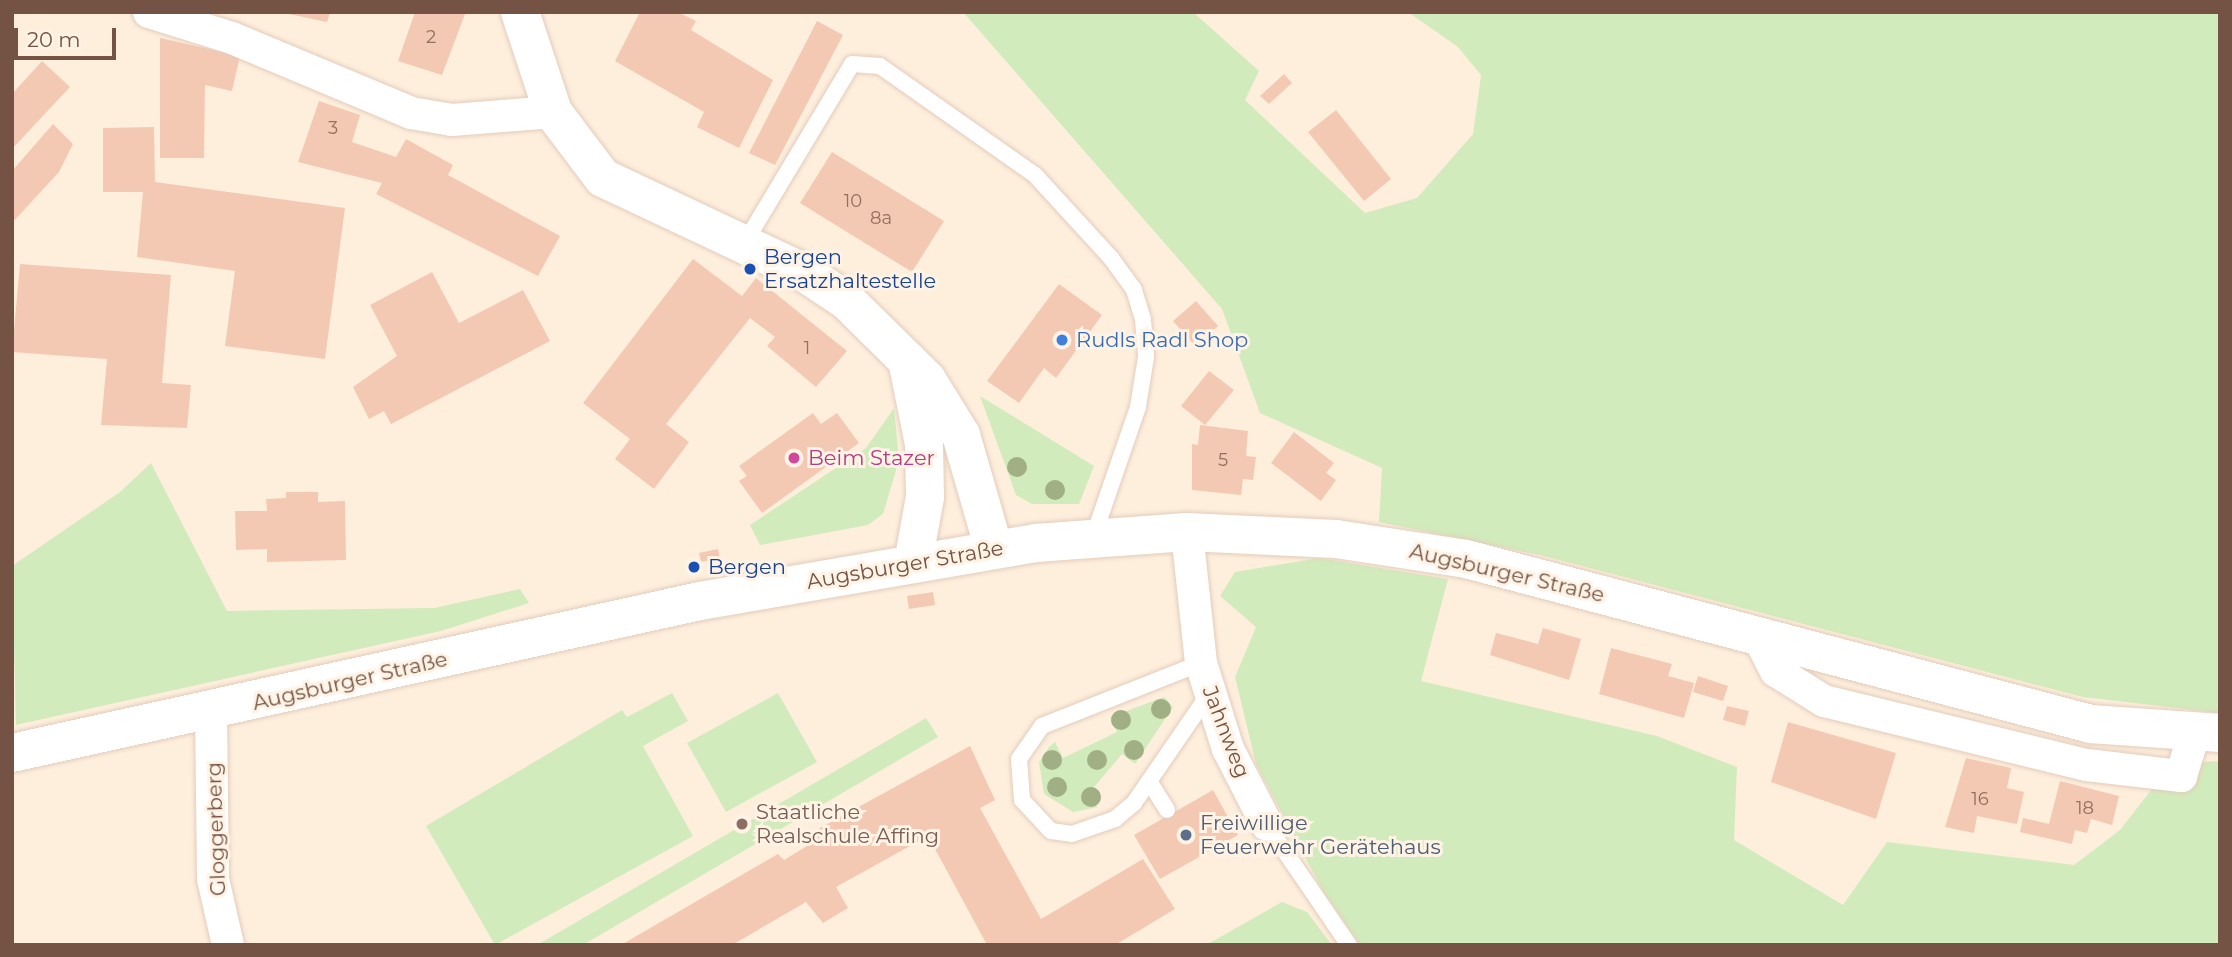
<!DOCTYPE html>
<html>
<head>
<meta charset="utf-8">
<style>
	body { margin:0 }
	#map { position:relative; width:2232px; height:957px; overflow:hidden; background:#feefdd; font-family:Montserrat,sans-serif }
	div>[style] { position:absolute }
	.green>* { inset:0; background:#d2ebbc }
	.building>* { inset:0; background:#f4c9b3 }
	.roads { filter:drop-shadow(0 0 2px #e4ccbc) drop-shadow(0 0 2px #e4ccbc) }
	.service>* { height:16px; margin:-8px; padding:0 8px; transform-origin:8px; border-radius:8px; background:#fff }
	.minor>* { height:32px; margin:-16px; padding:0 16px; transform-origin:16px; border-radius:16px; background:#fff }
	.tertiary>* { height:38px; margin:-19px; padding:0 19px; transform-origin:19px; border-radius:19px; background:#fff }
	.secondary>* { height:38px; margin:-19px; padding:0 19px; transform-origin:19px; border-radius:19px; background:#fff }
	.trees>* { width:20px; height:20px; margin:-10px; border-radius:50%; background:#a0af84 }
	.dots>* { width:19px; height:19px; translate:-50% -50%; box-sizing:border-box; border:4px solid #fff3e5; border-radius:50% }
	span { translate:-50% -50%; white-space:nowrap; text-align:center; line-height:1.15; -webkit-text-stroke:6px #fff3e5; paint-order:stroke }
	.number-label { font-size:18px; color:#947060 }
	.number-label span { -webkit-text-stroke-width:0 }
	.transit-label { font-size:21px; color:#164399 }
	.left { translate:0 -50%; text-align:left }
	.shop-label { font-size:21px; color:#366cbe }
	.hotel-label { font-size:21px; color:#b23c85 }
	.street-label { font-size:21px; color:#745345 }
	.education-label { font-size:21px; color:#785e54 }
	.service-label { font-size:21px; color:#4e5e75 }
	.frame { position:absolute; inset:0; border:14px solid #745345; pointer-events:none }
	.scale { position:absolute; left:14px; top:28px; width:102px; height:32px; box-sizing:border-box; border:4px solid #745345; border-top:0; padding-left:9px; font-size:21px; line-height:24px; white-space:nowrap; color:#745345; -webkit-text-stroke:5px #fff3e5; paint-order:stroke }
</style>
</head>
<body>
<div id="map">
	<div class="green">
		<div style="clip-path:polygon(963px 12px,1193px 12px,1259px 71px,1245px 100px,1365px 213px,1417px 198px,1473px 134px,1481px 75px,1458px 47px,1408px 12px,2220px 12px,2220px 713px,2083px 697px,1540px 555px,1379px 522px,1382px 468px,1260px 413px,1222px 309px)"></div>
		<div style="clip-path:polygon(980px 396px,1094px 466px,1079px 504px,1032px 504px,1016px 495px)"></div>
		<div style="clip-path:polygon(894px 408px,899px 460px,883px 514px,868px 525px,760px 545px,750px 525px,866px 448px)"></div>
		<div style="clip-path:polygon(151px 463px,227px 611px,434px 608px,520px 589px,529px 603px,441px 631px,16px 725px,12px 566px,120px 492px)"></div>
		<div style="clip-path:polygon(1319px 558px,1448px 579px,1421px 681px,1657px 736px,1737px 767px,1734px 840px,1843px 905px,1887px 842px,2074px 865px,2120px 830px,2155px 785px,2196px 785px,2202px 762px,2220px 761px,2220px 945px,1360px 945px,1323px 891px,1256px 764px,1235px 677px,1256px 627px,1220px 596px,1235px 572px)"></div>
		<div style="clip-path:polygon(672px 693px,688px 721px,643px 746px,693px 836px,495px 945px,426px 826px,622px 710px,627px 717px)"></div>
		<div style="clip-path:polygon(778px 693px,817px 762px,726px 812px,687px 743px)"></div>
		<div style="clip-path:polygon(1164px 697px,1173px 707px,1135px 764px,1122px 754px,1085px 798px,1098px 807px,1073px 812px,1044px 794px,1039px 762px,1049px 747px,1055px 742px,1063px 758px,1117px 732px,1110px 717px)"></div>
		<div style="clip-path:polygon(926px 718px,938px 737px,583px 945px,537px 945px)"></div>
		<div style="clip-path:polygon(1282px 902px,1307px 912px,1332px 945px,1206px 945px)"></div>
	</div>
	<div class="building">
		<div style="clip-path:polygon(303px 12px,330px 12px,327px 22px,284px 13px)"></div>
		<div style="clip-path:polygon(415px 12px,465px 14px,442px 75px,398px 61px)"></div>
		<div style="clip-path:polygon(640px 12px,678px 12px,696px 21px,691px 30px,773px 80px,739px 148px,697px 127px,704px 112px,615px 61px)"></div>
		<div style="clip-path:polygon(817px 21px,843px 35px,775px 165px,749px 153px)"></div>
		<div style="clip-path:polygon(160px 38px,240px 56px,232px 91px,205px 85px,204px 158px,160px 158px)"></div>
		<div style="clip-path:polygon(42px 61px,70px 87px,12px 149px,12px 94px)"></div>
		<div style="clip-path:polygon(1284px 74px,1292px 83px,1269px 104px,1260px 96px)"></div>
		<div style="clip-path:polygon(319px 101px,360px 115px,352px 142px,396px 157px,406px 139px,453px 165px,448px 175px,560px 236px,538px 276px,376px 194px,382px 183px,298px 162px)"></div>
		<div style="clip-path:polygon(1336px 110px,1391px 179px,1364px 201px,1308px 132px)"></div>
		<div style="clip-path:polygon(53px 124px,73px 144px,59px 172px,12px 223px,12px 171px)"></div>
		<div style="clip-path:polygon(154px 127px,155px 182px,345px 208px,325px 359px,225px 346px,235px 271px,137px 257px,143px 192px,103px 192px,103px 128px)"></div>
		<div style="clip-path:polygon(832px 152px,944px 221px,912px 272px,800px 203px)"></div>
		<div style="clip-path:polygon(693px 259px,742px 296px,756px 278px,847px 351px,816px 387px,767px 346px,775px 337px,750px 318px,666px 424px,689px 442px,654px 489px,615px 459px,630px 439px,583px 403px)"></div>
		<div style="clip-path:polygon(20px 264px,171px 275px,162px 383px,191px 385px,187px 428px,101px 425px,107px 359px,12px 352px)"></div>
		<div style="clip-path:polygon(432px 272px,459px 323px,523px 290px,550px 341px,391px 424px,384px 411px,369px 419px,353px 387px,397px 356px,370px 305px)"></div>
		<div style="clip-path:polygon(1059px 284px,1102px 315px,1056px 378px,1044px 368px,1019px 403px,987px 381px)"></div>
		<div style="clip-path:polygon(1196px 301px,1218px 326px,1195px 346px,1173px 321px)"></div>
		<div style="clip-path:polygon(1209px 371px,1234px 390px,1205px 425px,1181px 406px)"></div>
		<div style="clip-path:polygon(813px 413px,821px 424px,837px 413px,859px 443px,762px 513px,739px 481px,747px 476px,739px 466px)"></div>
		<div style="clip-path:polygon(1200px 425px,1248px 431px,1246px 456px,1256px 457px,1253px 480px,1243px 479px,1241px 495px,1192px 490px,1192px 444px,1198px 445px)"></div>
		<div style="clip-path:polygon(1294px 432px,1334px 463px,1326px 473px,1336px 480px,1321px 501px,1271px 463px)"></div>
		<div style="clip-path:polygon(286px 492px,318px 492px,318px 502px,345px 501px,346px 560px,267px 562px,267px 549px,236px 550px,235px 511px,267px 511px,266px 499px,286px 498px)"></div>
		<div style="clip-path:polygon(718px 549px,720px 558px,701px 562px,699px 553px)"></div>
		<div style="clip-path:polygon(933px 592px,935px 605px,909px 609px,907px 596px)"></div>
		<div style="clip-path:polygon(1543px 628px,1581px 639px,1569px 680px,1490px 655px,1496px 633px,1538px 644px)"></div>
		<div style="clip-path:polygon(1611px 648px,1672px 664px,1668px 676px,1694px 683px,1684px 718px,1599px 694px)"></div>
		<div style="clip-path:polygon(1698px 676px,1728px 686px,1723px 701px,1693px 692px)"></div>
		<div style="clip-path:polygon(1727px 706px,1749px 711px,1745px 726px,1723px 720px)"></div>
		<div style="clip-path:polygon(1788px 722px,1896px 753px,1876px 819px,1771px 782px)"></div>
		<div style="clip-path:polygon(970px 746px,995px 800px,980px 808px,1041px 919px,1143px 859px,1175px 909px,1115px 945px,987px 945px,928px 836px,836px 887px,848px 908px,823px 923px,806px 902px,732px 945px,621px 945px,778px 854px,784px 860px,815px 841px,809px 834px)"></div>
		<div style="clip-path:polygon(1966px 758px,2011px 768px,2007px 788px,2024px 792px,2017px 824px,1977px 816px,1974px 833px,1945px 827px)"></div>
		<div style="clip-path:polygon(2060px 781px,2119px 796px,2112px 825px,2091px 819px,2087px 833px,2075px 830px,2072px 844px,2020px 832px,2023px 818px,2049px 824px)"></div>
		<div style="clip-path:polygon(1213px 790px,1238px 835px,1160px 879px,1134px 835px)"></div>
	</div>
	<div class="roads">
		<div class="service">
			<div style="left:744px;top:244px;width:210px;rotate:-59deg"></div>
			<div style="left:852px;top:64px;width:28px;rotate:4deg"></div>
			<div style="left:880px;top:66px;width:189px;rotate:35.1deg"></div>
			<div style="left:1035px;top:175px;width:113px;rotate:47.5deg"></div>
			<div style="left:1111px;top:258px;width:39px;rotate:54deg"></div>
			<div style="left:1134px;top:290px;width:31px;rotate:73deg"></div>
			<div style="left:1143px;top:320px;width:37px;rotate:85deg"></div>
			<div style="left:1146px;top:357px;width:51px;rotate:99.1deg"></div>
			<div style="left:1138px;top:407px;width:139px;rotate:109deg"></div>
			<div style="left:1201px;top:663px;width:171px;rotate:158.4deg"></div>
			<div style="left:1042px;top:726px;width:40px;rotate:124.9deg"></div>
			<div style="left:1019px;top:759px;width:41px;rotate:85.8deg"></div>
			<div style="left:1022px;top:800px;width:42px;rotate:46.9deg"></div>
			<div style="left:1051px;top:831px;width:21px;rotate:8deg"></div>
			<div style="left:1072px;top:834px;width:46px;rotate:-19.2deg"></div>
			<div style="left:1115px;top:819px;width:25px;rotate:-40deg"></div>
			<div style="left:1134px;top:803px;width:132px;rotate:-55.5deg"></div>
			<div style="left:1149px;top:781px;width:34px;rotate:58deg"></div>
			<div style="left:1267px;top:825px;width:145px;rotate:55.7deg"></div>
		</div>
		<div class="minor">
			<div style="left:149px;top:12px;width:87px;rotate:17.4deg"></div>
			<div style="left:232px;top:38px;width:194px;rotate:22.7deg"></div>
			<div style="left:411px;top:113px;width:42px;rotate:9.7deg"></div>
			<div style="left:452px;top:120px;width:101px;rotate:-4.5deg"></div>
			<div style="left:1187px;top:532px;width:132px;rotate:83.9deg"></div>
			<div style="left:1201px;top:663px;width:90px;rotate:72.6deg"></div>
			<div style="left:1228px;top:749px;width:85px;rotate:62.8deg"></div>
			<div style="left:1760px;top:640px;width:35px;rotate:63deg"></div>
			<div style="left:1776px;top:671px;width:57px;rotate:32deg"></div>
			<div style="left:1824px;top:701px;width:271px;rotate:13.7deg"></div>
			<div style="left:2087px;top:765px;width:95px;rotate:6.7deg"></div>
			<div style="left:2181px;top:776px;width:44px;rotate:-72.8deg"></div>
			<div style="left:211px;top:712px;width:167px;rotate:89.3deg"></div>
			<div style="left:213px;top:879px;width:68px;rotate:77.2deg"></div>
		</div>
		<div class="tertiary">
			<div style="left:520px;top:12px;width:105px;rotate:71.7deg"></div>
			<div style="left:553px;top:112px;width:83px;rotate:52.9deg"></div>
			<div style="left:603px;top:178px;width:223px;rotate:25.2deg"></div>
			<div style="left:805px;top:273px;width:50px;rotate:33.7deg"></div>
			<div style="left:847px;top:301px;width:112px;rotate:44.6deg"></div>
			<div style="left:927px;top:380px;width:65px;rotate:58.3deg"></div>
			<div style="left:961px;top:435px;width:119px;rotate:73.9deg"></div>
			<div style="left:907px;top:360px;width:86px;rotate:78.6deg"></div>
			<div style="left:924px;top:444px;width:53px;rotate:88.9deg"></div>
			<div style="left:925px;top:497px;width:67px;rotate:100.3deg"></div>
		</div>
		<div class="secondary">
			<div style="left:12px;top:753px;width:705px;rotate:-12.46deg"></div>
			<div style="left:700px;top:601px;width:341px;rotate:-9.8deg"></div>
			<div style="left:1036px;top:543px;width:151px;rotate:-4.2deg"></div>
			<div style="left:1187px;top:532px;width:149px;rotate:2.7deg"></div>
			<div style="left:1336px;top:539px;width:132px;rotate:8.7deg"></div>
			<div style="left:1466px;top:559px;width:646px;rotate:14.79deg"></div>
			<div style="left:2091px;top:724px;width:129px;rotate:4deg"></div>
		</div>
	</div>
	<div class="trees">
		<div style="left:1017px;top:467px"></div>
		<div style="left:1055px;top:490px"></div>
		<div style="left:1161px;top:709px"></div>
		<div style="left:1121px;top:720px"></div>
		<div style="left:1134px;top:750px"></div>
		<div style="left:1052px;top:760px"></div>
		<div style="left:1097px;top:760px"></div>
		<div style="left:1057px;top:787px"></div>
		<div style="left:1091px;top:797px"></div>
	</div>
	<div class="dots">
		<div style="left:750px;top:269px;background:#1a4fb4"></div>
		<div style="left:1062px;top:340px;background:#3f7fe0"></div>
		<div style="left:794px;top:458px;background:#d1479c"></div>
		<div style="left:694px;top:567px;background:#1a4fb4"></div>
		<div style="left:742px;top:824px;background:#8d6e63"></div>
		<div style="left:1186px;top:835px;background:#5c6f8a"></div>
	</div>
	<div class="number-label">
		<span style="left:431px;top:37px">2</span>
		<span style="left:333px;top:128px">3</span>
		<span style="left:853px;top:201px">10</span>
		<span style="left:881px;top:218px">8a</span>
		<span style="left:807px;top:348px">1</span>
		<span style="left:1223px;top:460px">5</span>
		<span style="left:1980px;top:799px">16</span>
		<span style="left:2085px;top:808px">18</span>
	</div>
	<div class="transit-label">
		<span class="left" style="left:764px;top:269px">Bergen<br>Ersatzhaltestelle</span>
		<span class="left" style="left:708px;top:567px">Bergen</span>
	</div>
	<div class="shop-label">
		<span class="left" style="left:1076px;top:340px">Rudls Radl Shop</span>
	</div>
	<div class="hotel-label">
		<span class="left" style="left:808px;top:458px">Beim Stazer</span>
	</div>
	<div class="street-label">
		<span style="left:905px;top:565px;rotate:-10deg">Augsburger Straße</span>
		<span style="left:1507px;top:573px;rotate:13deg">Augsburger Straße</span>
		<span style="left:350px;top:681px;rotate:-13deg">Augsburger Straße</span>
		<span style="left:1226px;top:732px;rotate:69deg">Jahnweg</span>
		<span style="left:216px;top:829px;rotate:-92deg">Gloggerberg</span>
	</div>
	<div class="education-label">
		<span class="left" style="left:756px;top:824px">Staatliche<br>Realschule Affing</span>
	</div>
	<div class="service-label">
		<span class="left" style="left:1200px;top:835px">Freiwillige<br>Feuerwehr Gerätehaus</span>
	</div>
	<div class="frame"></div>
	<div class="scale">20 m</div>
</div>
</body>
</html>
